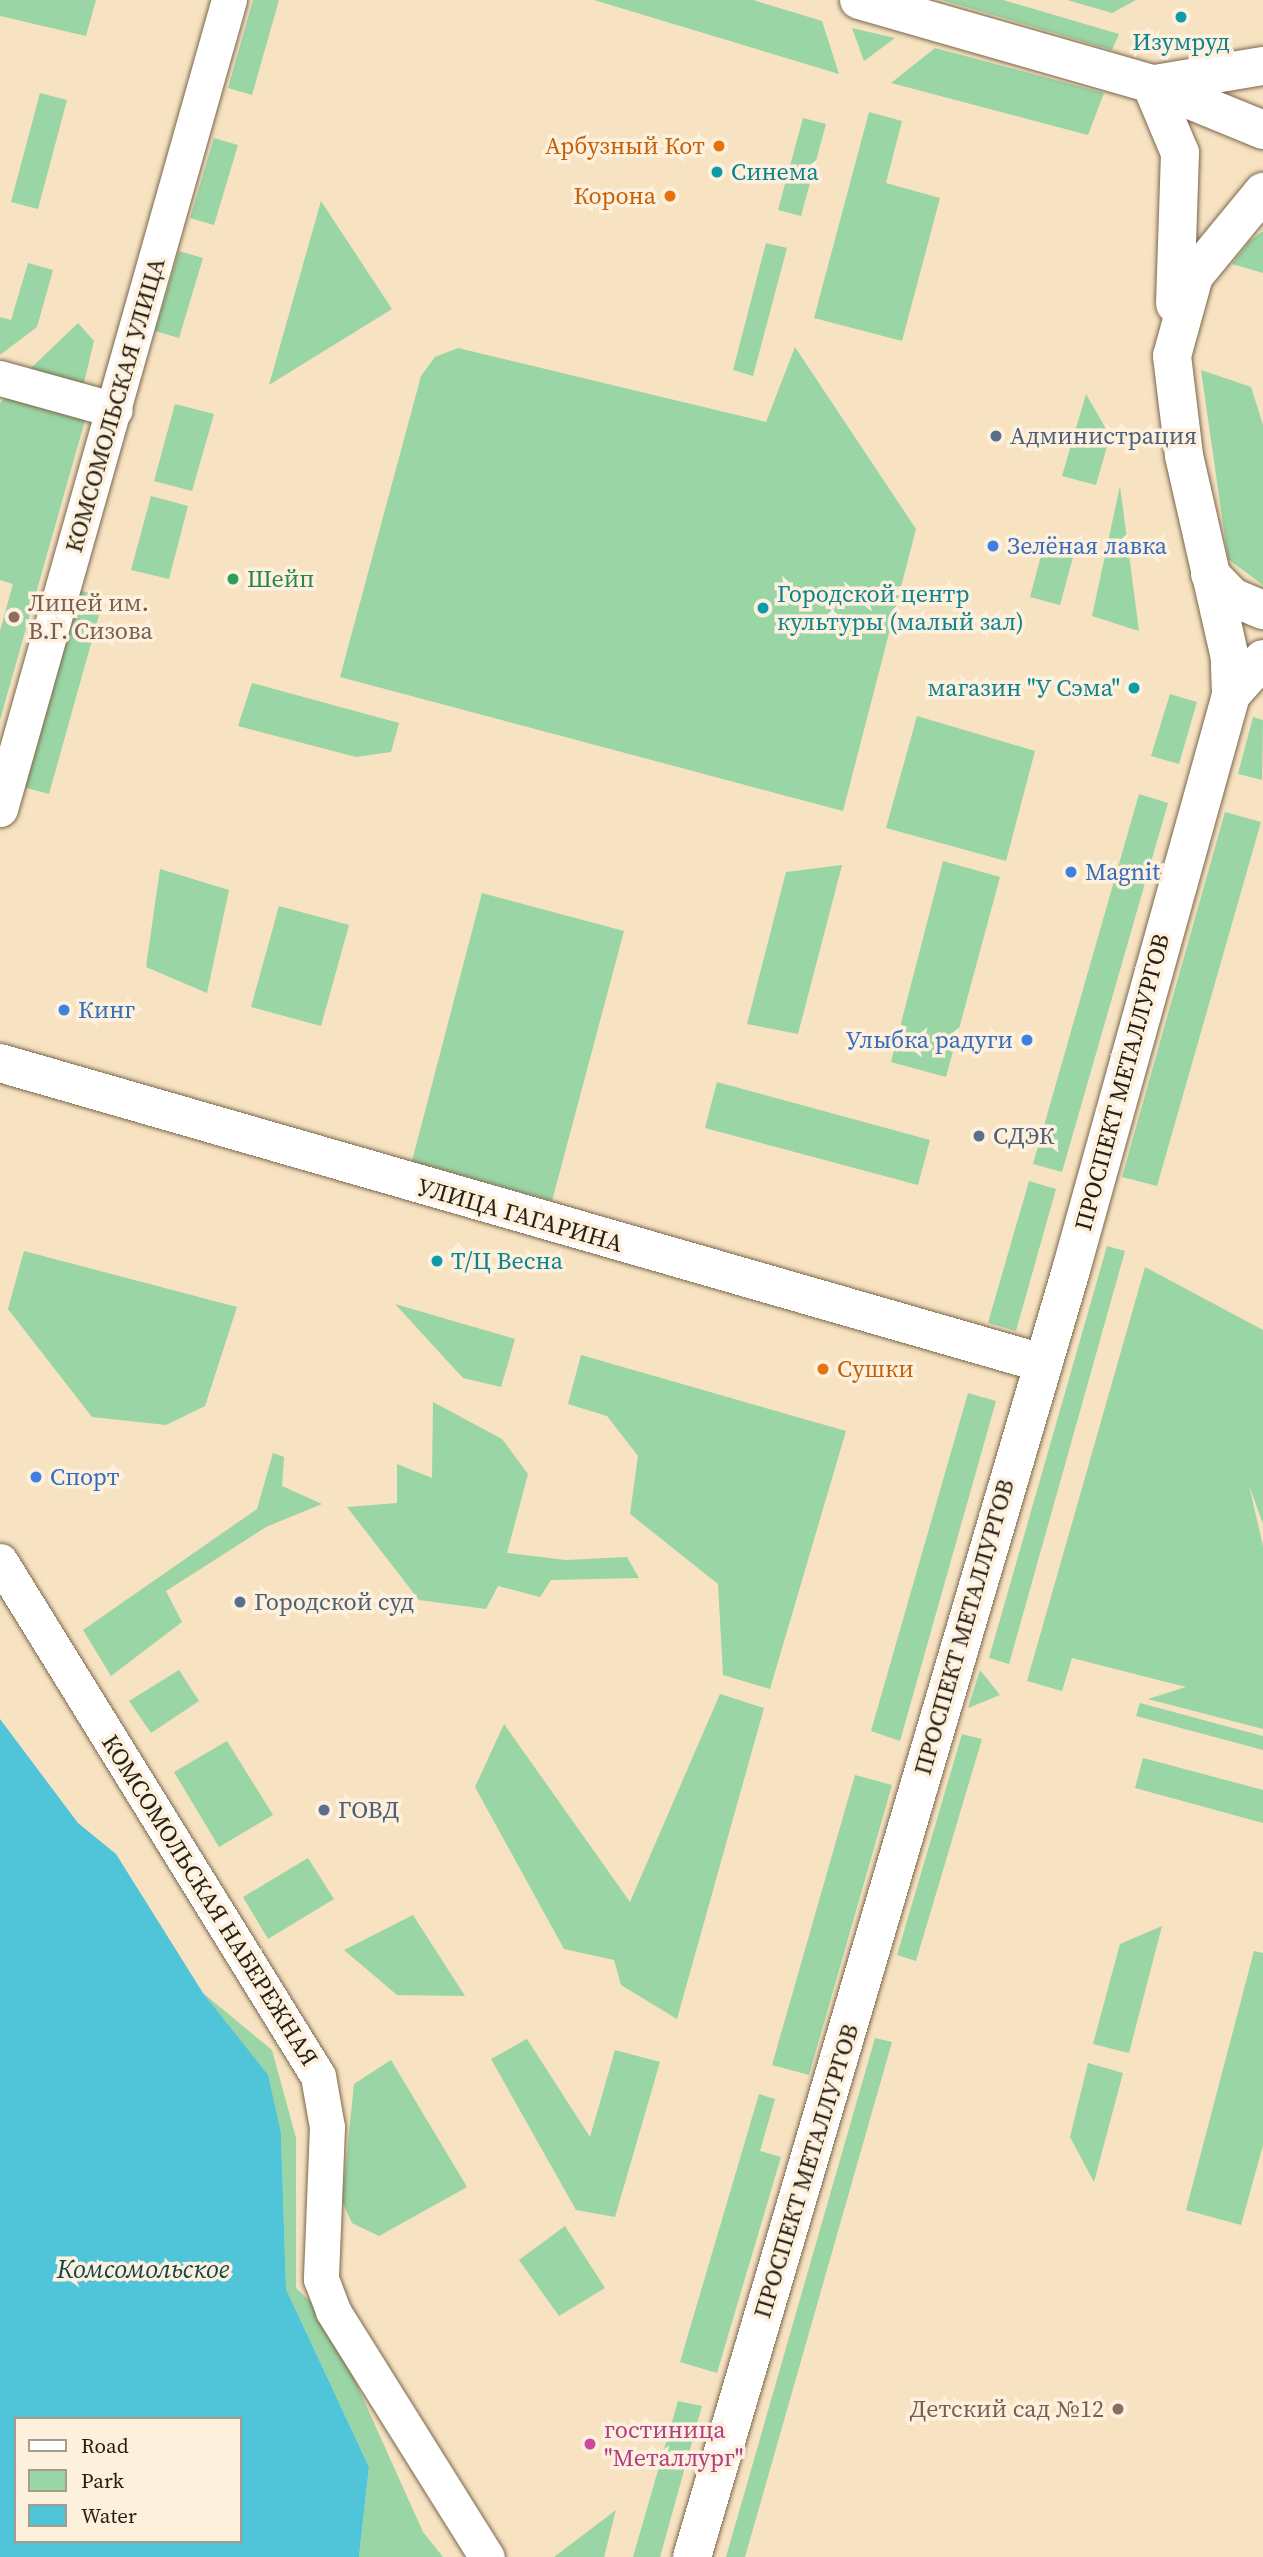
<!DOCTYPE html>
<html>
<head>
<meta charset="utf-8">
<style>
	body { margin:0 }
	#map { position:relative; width:1263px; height:2557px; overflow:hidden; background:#f7e2c2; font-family:"Source Serif 4",serif }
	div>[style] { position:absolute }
	.green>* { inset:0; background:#9ad5a5 }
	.water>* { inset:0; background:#50c5da }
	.roads { filter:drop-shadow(0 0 2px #7a674b) drop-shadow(0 0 2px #7a674b) }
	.minor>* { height:35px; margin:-17.5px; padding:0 17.5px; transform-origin:17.5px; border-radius:17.5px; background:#fff }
	.major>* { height:38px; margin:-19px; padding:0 19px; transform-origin:19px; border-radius:19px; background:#fff }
	.dots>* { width:19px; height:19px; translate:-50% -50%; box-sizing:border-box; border:4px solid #fdf0dd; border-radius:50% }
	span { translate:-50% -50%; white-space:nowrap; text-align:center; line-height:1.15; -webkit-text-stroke:7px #fdf0dd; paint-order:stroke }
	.culture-label { font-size:24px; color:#0d838f }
	.left { translate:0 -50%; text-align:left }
	.right { translate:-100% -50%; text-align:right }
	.food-label { font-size:24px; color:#c56008 }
	.street-label { font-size:24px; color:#271f13 }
	.service-label { font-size:24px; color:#4e5e75 }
	.shop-label { font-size:24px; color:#366cbe }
	.leisure-label { font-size:24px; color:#27864d }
	.education-label { font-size:24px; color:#785e54 }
	.hotel-label { font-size:24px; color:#b23c85 }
	.water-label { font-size:26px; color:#11454f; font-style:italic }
	.legend { position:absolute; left:14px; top:2417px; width:228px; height:126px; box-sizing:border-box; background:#fdf0dd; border:2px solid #a79c8c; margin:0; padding:9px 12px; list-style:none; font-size:21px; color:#271f13 }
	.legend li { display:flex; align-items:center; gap:14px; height:35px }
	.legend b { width:35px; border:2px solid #a79c8c }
</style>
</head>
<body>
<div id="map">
	<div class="green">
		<div style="clip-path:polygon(0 0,96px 0,86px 36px,0 16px)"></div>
		<div style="clip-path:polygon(253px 0,279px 0,252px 95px,228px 88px)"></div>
		<div style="clip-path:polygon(594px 0,753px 0,822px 21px,839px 74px)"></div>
		<div style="clip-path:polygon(942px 0,1003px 0,1119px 34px,1112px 50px)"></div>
		<div style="clip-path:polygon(1067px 0,1136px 0,1112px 13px)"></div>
		<div style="clip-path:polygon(852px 28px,895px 38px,864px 61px)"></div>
		<div style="clip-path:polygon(935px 48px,1104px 93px,1088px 135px,891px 83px)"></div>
		<div style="clip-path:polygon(40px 93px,67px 100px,38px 209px,11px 202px)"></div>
		<div style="clip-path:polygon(869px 112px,902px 121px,886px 183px,940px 198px,902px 341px,814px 318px)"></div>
		<div style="clip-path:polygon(803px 118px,826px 124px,801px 216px,778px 210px)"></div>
		<div style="clip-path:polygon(214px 138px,238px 145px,214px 225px,190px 218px)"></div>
		<div style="clip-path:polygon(321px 201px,392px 309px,269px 385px)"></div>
		<div style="clip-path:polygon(1263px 231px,1263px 273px,1232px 264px,1250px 241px)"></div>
		<div style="clip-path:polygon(766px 243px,787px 248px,753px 376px,733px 370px)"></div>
		<div style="clip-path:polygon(179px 251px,203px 258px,179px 338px,155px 331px)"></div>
		<div style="clip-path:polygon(28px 263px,53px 270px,37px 327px,0 355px,0 317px,11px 320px)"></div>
		<div style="clip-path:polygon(78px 323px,94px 341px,83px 387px,30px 369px)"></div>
		<div style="clip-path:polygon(795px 347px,916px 529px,843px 811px,340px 677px,421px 376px,435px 357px,458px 348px,766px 422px)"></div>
		<div style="clip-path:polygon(1201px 370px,1251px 387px,1263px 425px,1263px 585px,1228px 559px)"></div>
		<div style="clip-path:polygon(1086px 394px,1110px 436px,1096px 485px,1062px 476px)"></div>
		<div style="clip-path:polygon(7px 396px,86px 417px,0 720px,0 631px,13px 584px,0 580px,0 403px)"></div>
		<div style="clip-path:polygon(175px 404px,214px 414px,192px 491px,154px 481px)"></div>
		<div style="clip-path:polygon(1120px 486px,1139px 631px,1092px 616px)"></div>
		<div style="clip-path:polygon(151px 496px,188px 506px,169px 579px,131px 570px)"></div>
		<div style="clip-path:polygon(1046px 537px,1076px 546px,1060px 605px,1030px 597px)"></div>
		<div style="clip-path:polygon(78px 590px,104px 597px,49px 794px,23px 787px)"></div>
		<div style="clip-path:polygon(252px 683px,399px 723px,391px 752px,356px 757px,238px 726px)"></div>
		<div style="clip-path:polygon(1170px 694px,1197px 702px,1179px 764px,1151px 756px)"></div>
		<div style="clip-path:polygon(917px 716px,1035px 751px,1006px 861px,886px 828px)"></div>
		<div style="clip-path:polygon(1253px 717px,1263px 720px,1262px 780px,1238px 774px)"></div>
		<div style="clip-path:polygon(1139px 794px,1168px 803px,1062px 1172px,1033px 1164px)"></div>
		<div style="clip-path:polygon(1225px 812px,1261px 822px,1157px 1186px,1122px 1177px)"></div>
		<div style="clip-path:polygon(943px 861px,1000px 877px,946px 1077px,891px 1062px)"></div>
		<div style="clip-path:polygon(842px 865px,798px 1034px,747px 1024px,786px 872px)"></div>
		<div style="clip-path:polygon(160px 869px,229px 890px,207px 993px,146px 967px)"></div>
		<div style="clip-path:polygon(482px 893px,624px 931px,552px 1201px,412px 1161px)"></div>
		<div style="clip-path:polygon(279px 906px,349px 925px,321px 1026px,251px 1007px)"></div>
		<div style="clip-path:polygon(717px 1082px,930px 1140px,918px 1185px,705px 1128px)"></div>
		<div style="clip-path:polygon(1029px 1181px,1056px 1189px,1016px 1331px,988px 1323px)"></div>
		<div style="clip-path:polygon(1107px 1246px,1125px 1251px,1009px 1664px,989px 1658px)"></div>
		<div style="clip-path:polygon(24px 1251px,237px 1307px,205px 1406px,166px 1425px,92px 1417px,8px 1309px)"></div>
		<div style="clip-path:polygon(1145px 1267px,1263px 1330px,1263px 1524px,1249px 1485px,1263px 1546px,1263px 1729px,1148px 1699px,1186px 1687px,1072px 1658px,1062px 1691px,1027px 1681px)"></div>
		<div style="clip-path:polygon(395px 1304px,515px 1339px,501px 1387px,463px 1378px)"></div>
		<div style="clip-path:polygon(581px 1355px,846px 1431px,770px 1689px,723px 1675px,718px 1584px,630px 1514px,638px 1456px,607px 1416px,568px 1404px)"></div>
		<div style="clip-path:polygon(968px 1393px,996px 1401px,900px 1741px,871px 1731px)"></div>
		<div style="clip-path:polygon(433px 1402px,502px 1439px,528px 1474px,507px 1553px,566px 1560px,627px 1557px,639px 1578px,551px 1580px,540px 1597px,498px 1586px,486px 1609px,419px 1600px,347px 1507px,397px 1503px,397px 1464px,432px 1478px)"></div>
		<div style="clip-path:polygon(273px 1453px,284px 1457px,282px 1486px,322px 1504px,266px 1527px,166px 1591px,182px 1622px,111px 1676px,83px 1630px,257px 1509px)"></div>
		<div style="clip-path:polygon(179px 1670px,199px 1701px,151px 1733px,129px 1701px)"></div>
		<div style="clip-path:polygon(980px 1670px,1000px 1695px,968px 1708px)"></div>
		<div style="clip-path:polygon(720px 1694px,764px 1708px,677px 2019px,621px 1985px,614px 1960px,564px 1949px,475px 1787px,504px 1724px,630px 1902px)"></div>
		<div style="clip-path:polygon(1140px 1703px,1263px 1736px,1263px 1750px,1136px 1716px)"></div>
		<div style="clip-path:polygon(962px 1734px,982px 1739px,916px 1961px,897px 1955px)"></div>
		<div style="clip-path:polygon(227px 1741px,273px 1815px,219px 1847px,174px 1772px)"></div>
		<div style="clip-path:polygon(1143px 1758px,1263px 1790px,1263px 1823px,1135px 1788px)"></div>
		<div style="clip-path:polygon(855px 1775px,892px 1785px,809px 2075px,772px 2065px)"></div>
		<div style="clip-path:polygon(308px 1858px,334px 1899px,268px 1939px,243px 1897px)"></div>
		<div style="clip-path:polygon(413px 1915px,465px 1996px,397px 1995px,344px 1950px)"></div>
		<div style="clip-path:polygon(1162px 1926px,1129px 2053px,1093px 2044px,1120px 1944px)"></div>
		<div style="clip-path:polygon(1254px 1951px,1263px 1953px,1263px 2145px,1241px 2225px,1186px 2210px)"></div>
		<div style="clip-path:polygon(203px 1993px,272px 2050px,296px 2138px,296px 2288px,326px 2316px,423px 2532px,443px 2557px,359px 2557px,369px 2467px,286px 2289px,281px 2133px,229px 2027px)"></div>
		<div style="clip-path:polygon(875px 2038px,892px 2042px,745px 2557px,726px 2557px)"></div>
		<div style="clip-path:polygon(527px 2039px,590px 2137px,615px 2050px,660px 2062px,615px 2217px,576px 2210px,491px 2059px)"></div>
		<div style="clip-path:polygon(391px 2060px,467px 2187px,379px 2236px,352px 2223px,342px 2201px,354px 2084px)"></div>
		<div style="clip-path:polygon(1088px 2063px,1123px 2073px,1094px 2182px,1070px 2137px)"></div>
		<div style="clip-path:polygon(759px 2094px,775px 2099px,760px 2151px,781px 2157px,717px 2373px,680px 2362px)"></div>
		<div style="clip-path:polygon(565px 2226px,605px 2288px,559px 2316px,519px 2260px)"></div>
		<div style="clip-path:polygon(678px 2401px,702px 2406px,660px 2557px,633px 2557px)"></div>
		<div style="clip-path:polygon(616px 2510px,604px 2557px,554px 2557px)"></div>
	</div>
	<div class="water">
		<div style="clip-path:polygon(evenodd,0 1719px,78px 1823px,116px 1854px,203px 1993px,268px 2075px,281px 2133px,286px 2289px,369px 2467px,359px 2557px,0 2557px,0 1719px,16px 2419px,240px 2419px,240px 2541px,16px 2541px,16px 2419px)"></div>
	</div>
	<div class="roads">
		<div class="minor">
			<div style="left:0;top:378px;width:119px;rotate:15.5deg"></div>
			<div style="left:0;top:809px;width:841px;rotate:-74.2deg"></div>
			<div style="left:0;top:1561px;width:605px;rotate:58.31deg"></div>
			<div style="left:318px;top:2076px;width:52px;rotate:80deg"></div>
			<div style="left:327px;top:2127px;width:152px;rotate:92.3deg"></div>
			<div style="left:321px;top:2279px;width:34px;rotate:69deg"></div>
			<div style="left:333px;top:2311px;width:290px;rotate:58deg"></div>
		</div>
		<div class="major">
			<div style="left:859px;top:0;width:304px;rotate:16deg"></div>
			<div style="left:1151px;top:84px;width:121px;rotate:22.3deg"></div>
			<div style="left:1151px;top:84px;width:75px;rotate:67.2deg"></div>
			<div style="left:1180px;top:153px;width:151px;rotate:91.9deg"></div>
			<div style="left:1155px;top:84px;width:109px;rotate:-9.5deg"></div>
			<div style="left:1210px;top:574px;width:32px;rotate:46deg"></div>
			<div style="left:1232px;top:597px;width:34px;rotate:23deg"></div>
			<div style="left:1231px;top:695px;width:48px;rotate:-48.4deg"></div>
			<div style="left:0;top:1063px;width:1084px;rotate:16.06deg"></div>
			<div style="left:692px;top:2557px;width:1342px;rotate:-73.59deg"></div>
			<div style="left:1071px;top:1270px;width:597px;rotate:-74.45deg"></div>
			<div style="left:1231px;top:695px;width:37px;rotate:-92deg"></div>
			<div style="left:1230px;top:658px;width:208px;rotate:-102.8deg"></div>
			<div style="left:1184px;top:455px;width:100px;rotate:-96.9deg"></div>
			<div style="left:1172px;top:356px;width:83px;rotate:-74.6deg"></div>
			<div style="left:1194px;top:276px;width:109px;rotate:-50.6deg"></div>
		</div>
	</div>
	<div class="dots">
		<div style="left:1181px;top:17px;background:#0f9aa8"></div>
		<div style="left:719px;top:146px;background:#e8710a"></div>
		<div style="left:717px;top:172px;background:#0f9aa8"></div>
		<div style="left:670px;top:196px;background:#e8710a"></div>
		<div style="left:996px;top:436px;background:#5c6f8a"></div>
		<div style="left:993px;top:546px;background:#3f7fe0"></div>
		<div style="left:233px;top:579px;background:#2e9e5b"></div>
		<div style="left:763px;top:608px;background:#0f9aa8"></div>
		<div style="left:14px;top:617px;background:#8d6e63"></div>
		<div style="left:1134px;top:688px;background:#0f9aa8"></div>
		<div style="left:1071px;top:872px;background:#3f7fe0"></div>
		<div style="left:64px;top:1010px;background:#3f7fe0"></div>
		<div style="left:1027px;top:1040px;background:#3f7fe0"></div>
		<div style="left:979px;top:1136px;background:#5c6f8a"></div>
		<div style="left:437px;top:1261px;background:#0f9aa8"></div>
		<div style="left:823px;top:1369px;background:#e8710a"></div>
		<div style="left:36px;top:1477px;background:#3f7fe0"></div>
		<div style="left:240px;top:1602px;background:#5c6f8a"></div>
		<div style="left:324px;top:1810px;background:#5c6f8a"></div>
		<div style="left:1118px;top:2409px;background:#8d6e63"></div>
		<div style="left:590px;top:2444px;background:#d1479c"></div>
	</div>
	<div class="culture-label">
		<span style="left:1181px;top:42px">Изумруд</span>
		<span class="left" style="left:731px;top:172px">Синема</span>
		<span class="left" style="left:777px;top:608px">Городской центр<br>культуры (малый зал)</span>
		<span class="right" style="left:1120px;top:688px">магазин "У Сэма"</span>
		<span class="left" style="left:451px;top:1261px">Т/Ц Весна</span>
	</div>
	<div class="food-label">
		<span class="right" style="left:705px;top:146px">Арбузный Кот</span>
		<span class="right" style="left:656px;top:196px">Корона</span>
		<span class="left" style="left:837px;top:1369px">Сушки</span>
	</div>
	<div class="street-label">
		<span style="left:115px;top:405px;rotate:-74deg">КОМСОМОЛЬСКАЯ УЛИЦА</span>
		<span style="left:1122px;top:1082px;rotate:-75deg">ПРОСПЕКТ МЕТАЛЛУРГОВ</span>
		<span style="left:520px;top:1215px;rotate:16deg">УЛИЦА ГАГАРИНА</span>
		<span style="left:964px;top:1627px;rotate:-74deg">ПРОСПЕКТ МЕТАЛЛУРГОВ</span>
		<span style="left:210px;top:1900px;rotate:58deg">КОМСОМОЛЬСКАЯ НАБЕРЕЖНАЯ</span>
		<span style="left:806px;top:2171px;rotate:-73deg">ПРОСПЕКТ МЕТАЛЛУРГОВ</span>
	</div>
	<div class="service-label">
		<span class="left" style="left:1010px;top:436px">Администрация</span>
		<span class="left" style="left:993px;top:1136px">СДЭК</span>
		<span class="left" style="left:254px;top:1602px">Городской суд</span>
		<span class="left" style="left:338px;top:1810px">ГОВД</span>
	</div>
	<div class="shop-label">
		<span class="left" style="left:1007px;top:546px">Зелёная лавка</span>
		<span class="left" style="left:1085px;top:872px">Magnit</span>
		<span class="left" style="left:78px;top:1010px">Кинг</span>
		<span class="right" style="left:1013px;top:1040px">Улыбка радуги</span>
		<span class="left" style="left:50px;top:1477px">Спорт</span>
	</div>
	<div class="leisure-label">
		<span class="left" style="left:247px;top:579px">Шейп</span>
	</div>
	<div class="education-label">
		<span class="left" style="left:28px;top:617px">Лицей им.<br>В.Г. Сизова</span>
		<span class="right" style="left:1104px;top:2409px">Детский сад №12</span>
	</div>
	<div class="hotel-label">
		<span class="left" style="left:604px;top:2444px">гостиница<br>"Металлург"</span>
	</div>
	<div class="water-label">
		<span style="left:143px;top:2270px">Комсомольское</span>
	</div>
	<ul class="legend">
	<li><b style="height:9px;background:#fff"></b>Road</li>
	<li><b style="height:19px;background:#9ad5a5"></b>Park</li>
	<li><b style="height:19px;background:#50c5da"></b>Water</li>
	</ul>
</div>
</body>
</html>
